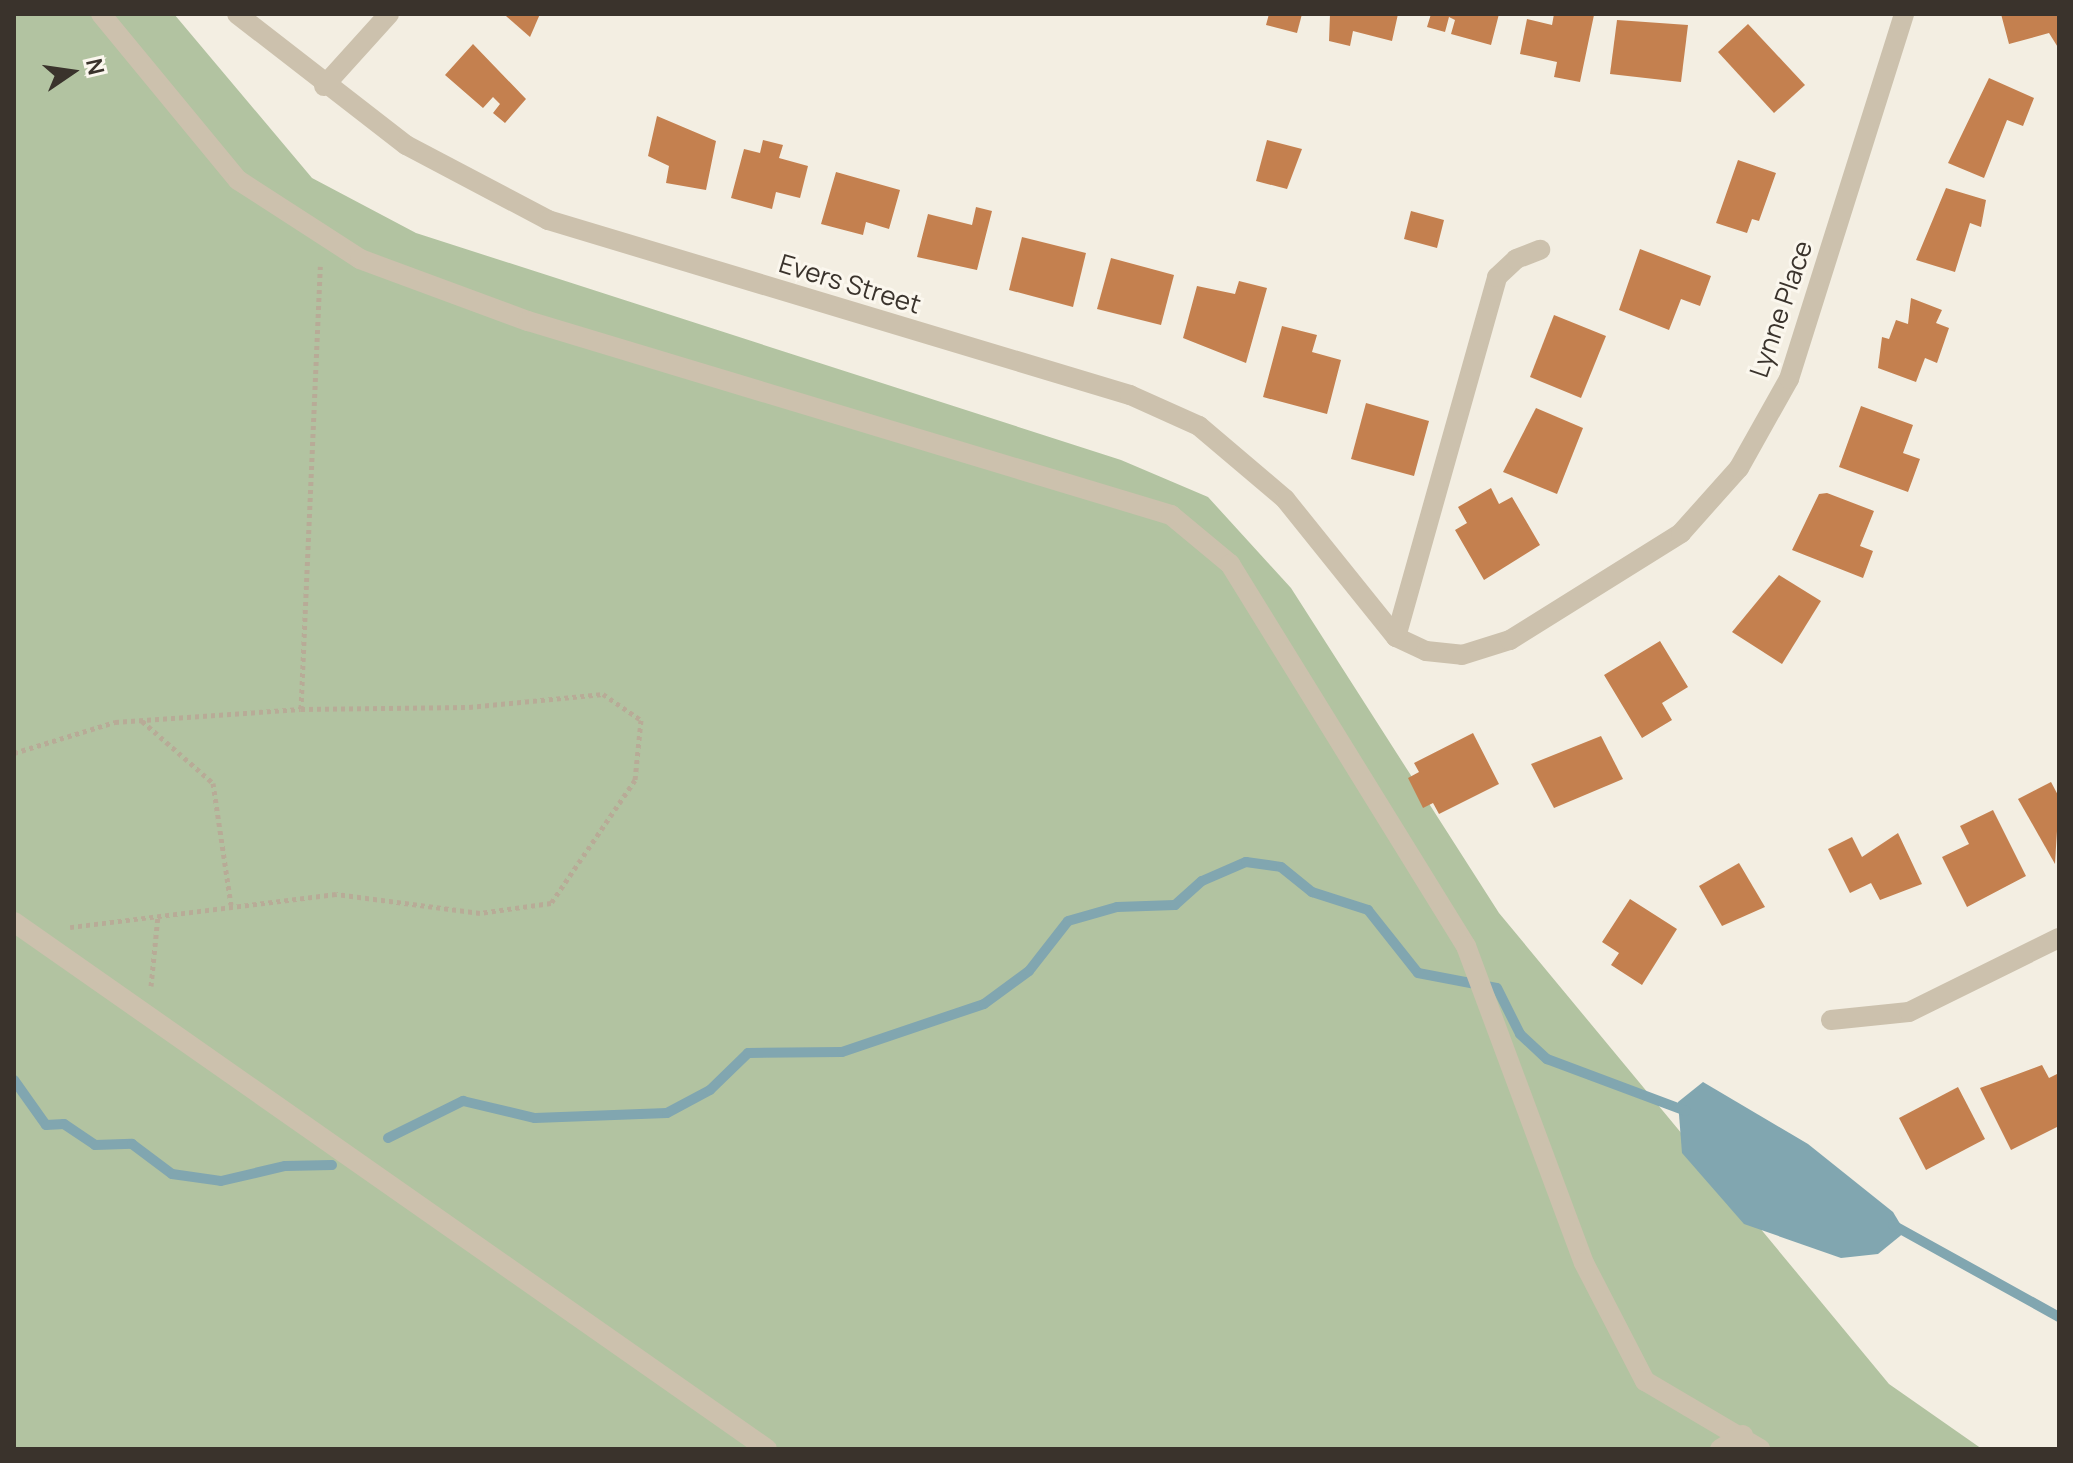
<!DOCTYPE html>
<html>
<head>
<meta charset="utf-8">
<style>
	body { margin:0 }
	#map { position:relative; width:2073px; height:1463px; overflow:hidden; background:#f3eee2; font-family:Manrope,sans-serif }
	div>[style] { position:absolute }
	.green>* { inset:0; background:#b2c3a1 }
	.water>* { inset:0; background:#81a6b0 }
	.stream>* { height:10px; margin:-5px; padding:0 5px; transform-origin:5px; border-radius:5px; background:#81a6b0 }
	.building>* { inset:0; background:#c4804f }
	.path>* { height:5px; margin-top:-2.5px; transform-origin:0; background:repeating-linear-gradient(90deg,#b8ab97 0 4px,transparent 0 8px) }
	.minor>* { height:20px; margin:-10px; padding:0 10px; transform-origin:10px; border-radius:10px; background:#ccc1ad }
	span { translate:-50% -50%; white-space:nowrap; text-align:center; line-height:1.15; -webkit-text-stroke:6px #fbf7ee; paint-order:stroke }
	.street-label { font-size:26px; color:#3a332c }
	.frame { position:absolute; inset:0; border:16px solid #3a332c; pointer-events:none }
	.north { position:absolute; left:32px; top:32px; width:80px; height:80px; -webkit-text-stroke:6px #fbf7ee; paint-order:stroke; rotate:77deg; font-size:22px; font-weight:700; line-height:32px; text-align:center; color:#3a332c }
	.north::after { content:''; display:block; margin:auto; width:28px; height:36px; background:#3a332c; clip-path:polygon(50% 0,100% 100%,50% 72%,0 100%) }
</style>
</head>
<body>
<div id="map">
	<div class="green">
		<div style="clip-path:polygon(14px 14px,174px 14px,312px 178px,416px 233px,1121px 460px,1208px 497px,1291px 588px,1499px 913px,1889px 1384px,1982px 1449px,14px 1449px)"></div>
	</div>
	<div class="water">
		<div style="clip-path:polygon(1703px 1082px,1808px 1144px,1893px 1212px,1905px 1232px,1878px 1254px,1841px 1258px,1744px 1224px,1682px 1153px,1678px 1102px)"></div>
	</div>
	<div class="stream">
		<div style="left:14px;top:1080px;width:55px;rotate:54.6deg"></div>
		<div style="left:46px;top:1125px;width:18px;rotate:-3deg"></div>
		<div style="left:64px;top:1124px;width:37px;rotate:34deg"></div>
		<div style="left:95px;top:1145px;width:37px;rotate:-2deg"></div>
		<div style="left:132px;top:1144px;width:50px;rotate:36.9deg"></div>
		<div style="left:172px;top:1174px;width:49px;rotate:8.1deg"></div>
		<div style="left:221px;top:1181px;width:66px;rotate:-13.2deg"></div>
		<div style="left:285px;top:1166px;width:47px;rotate:-1.2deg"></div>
		<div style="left:388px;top:1138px;width:84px;rotate:-26.3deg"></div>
		<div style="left:463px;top:1101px;width:74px;rotate:13.3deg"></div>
		<div style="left:535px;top:1118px;width:132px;rotate:-2.2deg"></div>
		<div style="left:667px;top:1113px;width:49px;rotate:-28.1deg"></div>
		<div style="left:710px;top:1090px;width:53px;rotate:-44.2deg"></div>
		<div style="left:748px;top:1053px;width:94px;rotate:-0.6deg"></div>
		<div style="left:842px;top:1052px;width:150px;rotate:-18.7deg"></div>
		<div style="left:984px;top:1004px;width:56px;rotate:-36.3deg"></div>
		<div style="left:1029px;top:971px;width:63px;rotate:-52deg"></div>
		<div style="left:1068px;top:921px;width:51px;rotate:-15.9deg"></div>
		<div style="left:1117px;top:907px;width:58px;rotate:-2deg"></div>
		<div style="left:1175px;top:905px;width:36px;rotate:-42deg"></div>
		<div style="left:1202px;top:881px;width:48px;rotate:-23.4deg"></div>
		<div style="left:1246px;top:862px;width:35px;rotate:8deg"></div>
		<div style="left:1281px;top:867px;width:40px;rotate:39deg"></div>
		<div style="left:1312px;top:892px;width:59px;rotate:17.8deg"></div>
		<div style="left:1368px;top:910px;width:80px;rotate:51.6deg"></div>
		<div style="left:1418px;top:973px;width:80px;rotate:10.8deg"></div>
		<div style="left:1497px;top:988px;width:51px;rotate:63.4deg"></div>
		<div style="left:1520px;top:1034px;width:37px;rotate:43deg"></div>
		<div style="left:1547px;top:1059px;width:148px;rotate:20.5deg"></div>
		<div style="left:1893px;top:1225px;width:190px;rotate:29deg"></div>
	</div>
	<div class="building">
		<div style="clip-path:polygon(540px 14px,530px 37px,506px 16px,508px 14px)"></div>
		<div style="clip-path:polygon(1269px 14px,1302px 14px,1297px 33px,1266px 25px)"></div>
		<div style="clip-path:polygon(1330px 14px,1398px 14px,1392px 41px,1353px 31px,1350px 46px,1329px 41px)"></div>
		<div style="clip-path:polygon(1431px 14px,1499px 14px,1491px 45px,1451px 34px,1455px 20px,1449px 17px,1445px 32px,1427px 27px)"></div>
		<div style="clip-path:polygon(1554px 14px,1594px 15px,1580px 82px,1554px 77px,1557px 62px,1520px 54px,1527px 19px,1552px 25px)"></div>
		<div style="clip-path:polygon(2001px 14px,2059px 14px,2059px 49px,2049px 33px,2009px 44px)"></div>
		<div style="clip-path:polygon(1617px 20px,1688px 25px,1681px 82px,1610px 74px)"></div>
		<div style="clip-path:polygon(1748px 24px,1805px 85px,1774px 113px,1718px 52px)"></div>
		<div style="clip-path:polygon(473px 44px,526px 99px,505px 123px,493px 113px,500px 104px,493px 97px,483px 108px,445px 75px)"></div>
		<div style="clip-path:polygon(1989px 78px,2034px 98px,2023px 126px,2007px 120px,1984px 178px,1948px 163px)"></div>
		<div style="clip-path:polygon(657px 116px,716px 141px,706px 190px,666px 183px,669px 166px,648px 156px)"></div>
		<div style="clip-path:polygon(763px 140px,783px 145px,779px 158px,808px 166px,800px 198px,776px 192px,772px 209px,731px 198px,744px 149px,760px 153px)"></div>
		<div style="clip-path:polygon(1267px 140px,1302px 149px,1287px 189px,1256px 181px)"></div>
		<div style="clip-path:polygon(1738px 160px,1776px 173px,1759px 221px,1752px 219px,1747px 233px,1716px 223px)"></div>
		<div style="clip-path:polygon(836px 172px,900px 190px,889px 229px,866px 222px,863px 235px,821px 224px)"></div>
		<div style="clip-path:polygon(1946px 188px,1986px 200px,1981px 227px,1970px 223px,1955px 272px,1916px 260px)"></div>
		<div style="clip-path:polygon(976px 207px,992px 211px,977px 270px,917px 257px,928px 214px,972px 225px)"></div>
		<div style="clip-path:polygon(1411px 211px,1444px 220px,1437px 248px,1404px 239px)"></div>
		<div style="clip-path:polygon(1022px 237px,1086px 253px,1073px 307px,1009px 290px)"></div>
		<div style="clip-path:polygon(1640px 249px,1711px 276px,1700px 306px,1681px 299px,1669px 330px,1619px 310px)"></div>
		<div style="clip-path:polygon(1111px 258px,1174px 275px,1161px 325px,1097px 309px)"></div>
		<div style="clip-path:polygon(1239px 281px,1267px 288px,1246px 363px,1183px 338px,1197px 286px,1235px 294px)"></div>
		<div style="clip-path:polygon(1911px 298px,1942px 310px,1936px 323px,1949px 328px,1937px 363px,1925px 358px,1916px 382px,1878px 368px,1882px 337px,1889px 339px,1896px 320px,1908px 324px)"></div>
		<div style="clip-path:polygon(1554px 315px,1606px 336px,1581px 398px,1530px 377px)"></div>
		<div style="clip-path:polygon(1282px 326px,1317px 335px,1312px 352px,1341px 360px,1327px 414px,1263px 397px)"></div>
		<div style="clip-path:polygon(1366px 403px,1429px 421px,1414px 476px,1351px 459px)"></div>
		<div style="clip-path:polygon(1861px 406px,1913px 425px,1903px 453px,1920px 459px,1908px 492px,1839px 467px)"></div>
		<div style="clip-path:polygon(1536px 408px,1583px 428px,1557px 494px,1503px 472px)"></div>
		<div style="clip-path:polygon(1491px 488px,1499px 504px,1512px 497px,1540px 545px,1484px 580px,1455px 530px,1467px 523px,1458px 507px)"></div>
		<div style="clip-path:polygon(1827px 493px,1874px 511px,1860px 546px,1873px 551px,1863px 578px,1792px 550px,1819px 494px)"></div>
		<div style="clip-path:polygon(1779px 575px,1821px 601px,1782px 664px,1732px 632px)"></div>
		<div style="clip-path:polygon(1660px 641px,1688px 687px,1662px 703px,1672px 720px,1642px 738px,1604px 675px)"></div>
		<div style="clip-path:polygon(1473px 733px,1499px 784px,1439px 814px,1433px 803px,1423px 808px,1408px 778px,1419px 772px,1414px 763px)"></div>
		<div style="clip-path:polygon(1601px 736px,1623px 779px,1554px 808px,1531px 764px)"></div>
		<div style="clip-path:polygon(2051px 782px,2059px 797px,2055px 864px,2018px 799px)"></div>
		<div style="clip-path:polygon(1993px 810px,2026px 876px,1967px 907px,1942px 857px,1969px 844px,1960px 826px)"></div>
		<div style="clip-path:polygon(1898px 833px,1922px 884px,1880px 900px,1871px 883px,1850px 893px,1828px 849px,1852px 837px,1862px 857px)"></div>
		<div style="clip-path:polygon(1739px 863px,1765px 907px,1722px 926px,1699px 886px)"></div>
		<div style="clip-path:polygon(1630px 899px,1677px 929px,1642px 985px,1611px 965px,1619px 953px,1602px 942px)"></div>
		<div style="clip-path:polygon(2042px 1065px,2049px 1078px,2059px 1073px,2059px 1126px,2011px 1150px,1980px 1088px)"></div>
		<div style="clip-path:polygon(1958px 1087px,1985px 1139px,1926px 1170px,1899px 1118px)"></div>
	</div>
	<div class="path">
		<div style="left:301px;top:709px;width:443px;rotate:-87.5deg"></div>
		<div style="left:142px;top:721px;width:94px;rotate:41.1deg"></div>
		<div style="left:213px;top:783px;width:123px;rotate:81.6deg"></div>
		<div style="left:14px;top:753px;width:106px;rotate:-17.1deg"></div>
		<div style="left:115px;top:722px;width:186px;rotate:-4deg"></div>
		<div style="left:301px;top:709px;width:168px;rotate:-0.7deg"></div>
		<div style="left:469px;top:707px;width:135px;rotate:-5.5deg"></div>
		<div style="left:603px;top:694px;width:46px;rotate:34.4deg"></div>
		<div style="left:641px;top:720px;width:60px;rotate:95.7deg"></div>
		<div style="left:635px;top:780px;width:149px;rotate:124.3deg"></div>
		<div style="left:551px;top:903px;width:72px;rotate:172deg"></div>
		<div style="left:480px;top:913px;width:145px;rotate:-172.5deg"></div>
		<div style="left:336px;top:894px;width:268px;rotate:172.9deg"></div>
		<div style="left:151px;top:986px;width:70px;rotate:-84.3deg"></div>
	</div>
	<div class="minor">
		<div style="left:101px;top:14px;width:215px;rotate:50.5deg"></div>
		<div style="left:238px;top:180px;width:145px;rotate:32.9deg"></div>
		<div style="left:360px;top:259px;width:179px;rotate:20.3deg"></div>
		<div style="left:528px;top:321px;width:672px;rotate:16.79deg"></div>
		<div style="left:1171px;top:515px;width:77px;rotate:39.7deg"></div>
		<div style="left:1230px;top:564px;width:449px;rotate:58.3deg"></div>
		<div style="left:1466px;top:946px;width:338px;rotate:69.6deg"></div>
		<div style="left:1584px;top:1263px;width:133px;rotate:62.7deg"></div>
		<div style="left:1645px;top:1381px;width:134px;rotate:30.6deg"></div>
		<div style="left:237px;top:14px;width:214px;rotate:37.8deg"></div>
		<div style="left:406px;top:145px;width:161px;rotate:27.8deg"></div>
		<div style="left:548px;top:220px;width:608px;rotate:16.74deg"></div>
		<div style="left:1130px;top:395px;width:76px;rotate:24.2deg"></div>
		<div style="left:1199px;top:426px;width:113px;rotate:40.3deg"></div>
		<div style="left:1285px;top:499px;width:177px;rotate:51.2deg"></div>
		<div style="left:1396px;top:637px;width:33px;rotate:25deg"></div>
		<div style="left:1426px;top:651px;width:36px;rotate:6deg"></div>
		<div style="left:1462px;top:655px;width:50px;rotate:-17.4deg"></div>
		<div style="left:1510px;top:640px;width:202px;rotate:-32deg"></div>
		<div style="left:1681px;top:533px;width:87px;rotate:-48.3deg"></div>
		<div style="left:1739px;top:468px;width:102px;rotate:-60.7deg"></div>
		<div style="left:1789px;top:379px;width:383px;rotate:-72.5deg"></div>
		<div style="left:324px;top:86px;width:97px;rotate:-47.9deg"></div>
		<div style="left:1396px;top:637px;width:374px;rotate:-74.3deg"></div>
		<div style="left:1497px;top:277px;width:26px;rotate:-43deg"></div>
		<div style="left:1516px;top:259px;width:26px;rotate:-21deg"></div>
		<div style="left:14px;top:922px;width:919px;rotate:34.99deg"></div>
		<div style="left:1831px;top:1020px;width:78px;rotate:-5.9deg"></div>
		<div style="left:1909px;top:1012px;width:167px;rotate:-26.3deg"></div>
		<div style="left:1720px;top:1449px;width:27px;rotate:-31deg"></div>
	</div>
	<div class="street-label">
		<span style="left:850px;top:284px;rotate:17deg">Evers Street</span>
		<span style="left:1781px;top:309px;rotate:-71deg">Lynne Place</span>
	</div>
	<div class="frame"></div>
	<div class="north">N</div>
</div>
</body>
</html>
